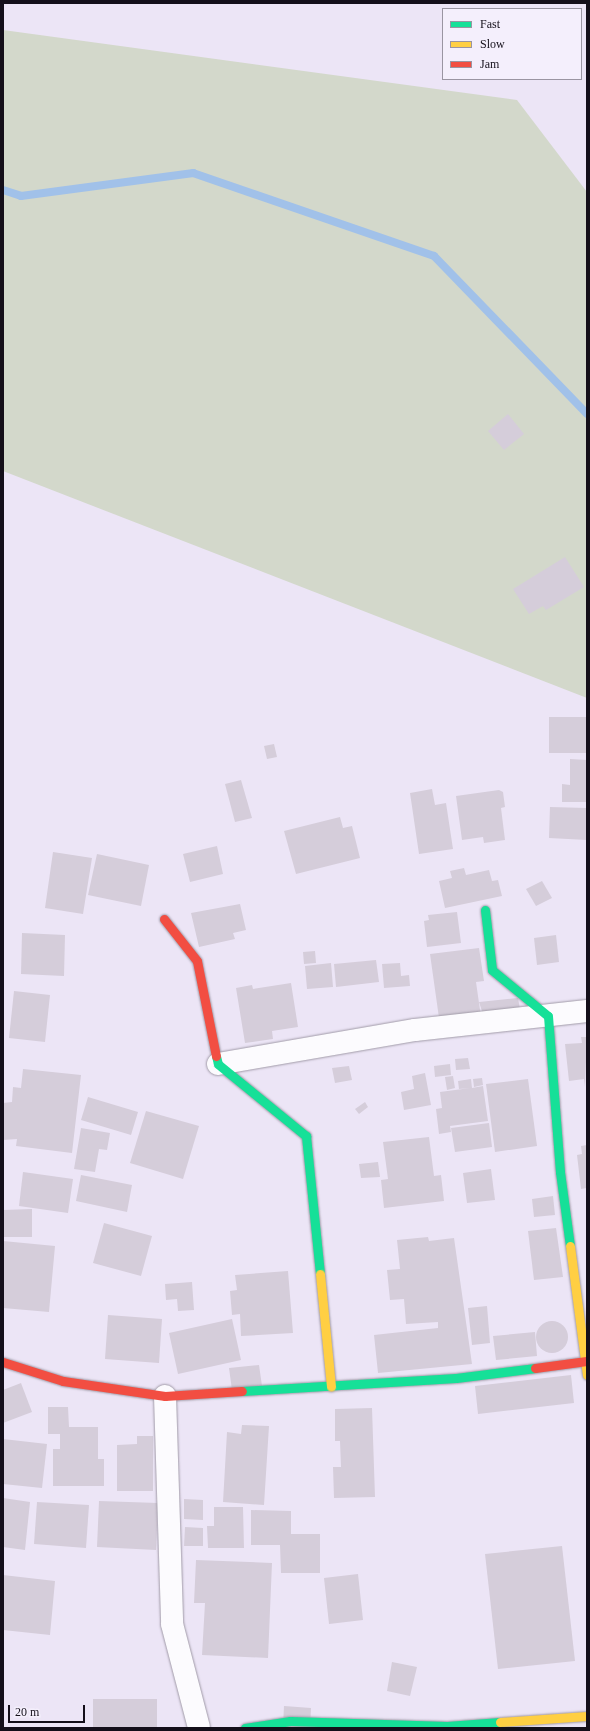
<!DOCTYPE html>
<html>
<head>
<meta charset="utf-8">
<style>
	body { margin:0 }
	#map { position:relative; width:590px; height:1731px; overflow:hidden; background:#ece5f6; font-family:"Times New Roman",serif }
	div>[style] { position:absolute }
	.green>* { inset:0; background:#d3d8cb }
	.stream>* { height:8px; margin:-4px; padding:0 4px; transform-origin:4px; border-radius:4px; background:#a1c1e9 }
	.building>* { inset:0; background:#d5cdda }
	.round { border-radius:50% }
	.roads { filter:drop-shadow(0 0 1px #a19ba8) drop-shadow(0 0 1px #a19ba8) }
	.street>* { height:22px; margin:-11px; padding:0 11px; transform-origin:11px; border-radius:11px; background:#fcfbfe }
	.fast>* { height:9px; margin:-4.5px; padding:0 4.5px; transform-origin:4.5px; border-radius:4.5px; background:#16e098 }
	.slow>* { height:9px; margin:-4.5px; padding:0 4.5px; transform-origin:4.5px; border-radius:4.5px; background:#ffcf43 }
	.jam>* { height:9px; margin:-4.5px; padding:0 4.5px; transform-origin:4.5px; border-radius:4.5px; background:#f24e42 }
	span { translate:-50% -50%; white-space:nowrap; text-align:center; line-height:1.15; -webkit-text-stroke:3px #f4effc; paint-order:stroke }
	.frame { position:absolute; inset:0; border:4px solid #140f1a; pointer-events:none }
	.legend { position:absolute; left:442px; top:8px; width:140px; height:72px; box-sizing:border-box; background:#f4effc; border:1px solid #9a95a2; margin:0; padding:5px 7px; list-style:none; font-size:12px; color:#140f1a }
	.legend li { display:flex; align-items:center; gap:8px; height:20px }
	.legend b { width:20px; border:1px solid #9a95a2 }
	.scale { position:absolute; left:8px; top:1705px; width:77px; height:18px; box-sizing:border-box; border:2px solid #140f1a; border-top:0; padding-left:5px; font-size:12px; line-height:14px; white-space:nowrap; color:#140f1a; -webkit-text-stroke:3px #f4effc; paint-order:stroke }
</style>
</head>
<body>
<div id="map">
	<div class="green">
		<div style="clip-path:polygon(3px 30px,517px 100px,587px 192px,587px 698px,3px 471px)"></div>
	</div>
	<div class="stream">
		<div style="left:3px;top:190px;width:19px;rotate:18deg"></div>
		<div style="left:21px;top:196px;width:174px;rotate:-7.6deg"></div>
		<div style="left:193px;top:173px;width:255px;rotate:19deg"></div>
		<div style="left:434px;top:256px;width:220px;rotate:45.9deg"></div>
	</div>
	<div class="building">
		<div style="clip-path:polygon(508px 414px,524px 434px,504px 450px,488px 431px)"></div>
		<div style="clip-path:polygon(565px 557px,584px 587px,546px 610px,543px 606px,529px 614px,513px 589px)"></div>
		<div style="clip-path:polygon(549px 717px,587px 717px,587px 753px,549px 753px)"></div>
		<div style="clip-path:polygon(274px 744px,277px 757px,267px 759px,264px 746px)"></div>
		<div style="clip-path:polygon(570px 759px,587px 760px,587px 802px,562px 802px,562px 784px,570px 785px)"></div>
		<div style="clip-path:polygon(241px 780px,252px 818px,235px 822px,225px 784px)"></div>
		<div style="clip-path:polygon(432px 789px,435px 805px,446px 803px,453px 849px,419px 854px,410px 793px)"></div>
		<div style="clip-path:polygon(499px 790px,503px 792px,505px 807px,501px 808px,505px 840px,484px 843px,483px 837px,462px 840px,456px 796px)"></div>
		<div style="clip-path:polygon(550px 807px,587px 808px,587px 840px,549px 838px)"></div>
		<div style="clip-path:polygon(340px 817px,343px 828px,352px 826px,360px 858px,296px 874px,284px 831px)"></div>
		<div style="clip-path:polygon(217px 846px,223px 874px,190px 882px,183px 854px)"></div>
		<div style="clip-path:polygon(53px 852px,92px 858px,83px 914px,45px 908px)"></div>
		<div style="clip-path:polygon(97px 854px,149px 865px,141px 906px,88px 895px)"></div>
		<div style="clip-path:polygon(464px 868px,466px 875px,489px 870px,492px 881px,498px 880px,502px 896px,445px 908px,439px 881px,452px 878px,450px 871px)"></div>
		<div style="clip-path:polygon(542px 881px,552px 898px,536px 906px,526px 889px)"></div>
		<div style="clip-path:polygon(240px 904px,246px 930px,233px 933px,235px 939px,199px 947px,191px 913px)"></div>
		<div style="clip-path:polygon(457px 912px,461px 943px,427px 947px,424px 921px,429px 920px,428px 915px)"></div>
		<div style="clip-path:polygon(22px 933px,65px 935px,64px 976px,21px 974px)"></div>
		<div style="clip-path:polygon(556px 935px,559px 962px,537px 965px,534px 938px)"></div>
		<div style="clip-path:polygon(479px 948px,484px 981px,476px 982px,481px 1017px,439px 1018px,430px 954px)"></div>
		<div style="clip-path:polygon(315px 951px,316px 963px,304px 964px,303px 952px)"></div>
		<div style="clip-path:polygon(376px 960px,379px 982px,336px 987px,334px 964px)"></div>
		<div style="clip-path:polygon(331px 963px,333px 987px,307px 989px,305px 966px)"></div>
		<div style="clip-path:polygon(400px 963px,401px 976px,409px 975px,410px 986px,384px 988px,382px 964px)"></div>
		<div style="clip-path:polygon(291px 983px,298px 1027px,272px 1031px,273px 1039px,245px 1043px,236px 988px,252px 985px,253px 989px)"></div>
		<div style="clip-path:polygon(14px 991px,50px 995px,45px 1042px,9px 1038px)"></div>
		<div style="clip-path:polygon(518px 998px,521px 1015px,485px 1020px,479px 1002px)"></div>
		<div style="clip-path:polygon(581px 1037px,587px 1037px,585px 1087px,584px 1079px,569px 1081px,565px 1044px,582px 1043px)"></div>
		<div style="clip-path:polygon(468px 1058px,470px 1069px,456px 1070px,455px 1059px)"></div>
		<div style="clip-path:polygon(450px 1064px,451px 1075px,435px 1077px,434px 1066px)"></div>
		<div style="clip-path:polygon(349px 1066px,352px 1080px,335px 1083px,332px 1068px)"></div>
		<div style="clip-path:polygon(23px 1069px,81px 1075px,72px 1153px,16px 1146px,17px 1139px,3px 1140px,3px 1103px,12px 1102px,13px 1087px,21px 1088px)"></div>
		<div style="clip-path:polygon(425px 1073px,431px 1105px,404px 1110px,401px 1092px,414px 1089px,412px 1076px)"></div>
		<div style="clip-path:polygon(453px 1076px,455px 1088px,447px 1090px,445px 1077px)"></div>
		<div style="clip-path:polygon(482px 1078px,483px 1085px,474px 1087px,473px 1079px)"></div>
		<div style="clip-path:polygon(471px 1079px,472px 1088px,483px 1086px,488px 1121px,450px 1126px,451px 1132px,439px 1134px,436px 1109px,442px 1108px,440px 1092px,470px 1088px,459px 1089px,458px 1081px)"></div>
		<div style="clip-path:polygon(528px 1079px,537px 1146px,495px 1152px,486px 1084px)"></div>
		<div style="clip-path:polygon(88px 1097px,138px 1112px,131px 1135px,81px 1120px)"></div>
		<div style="clip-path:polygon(365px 1102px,368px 1107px,359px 1114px,355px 1109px)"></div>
		<div style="clip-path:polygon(146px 1111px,199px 1126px,183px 1179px,130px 1163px)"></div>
		<div style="clip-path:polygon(489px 1123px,492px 1147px,455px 1152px,451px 1128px)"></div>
		<div style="clip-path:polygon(81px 1128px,110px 1133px,107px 1150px,99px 1149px,95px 1172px,74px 1169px)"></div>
		<div style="clip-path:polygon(429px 1137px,434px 1176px,441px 1175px,444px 1201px,384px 1208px,381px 1180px,388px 1179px,383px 1142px)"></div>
		<div style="clip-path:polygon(587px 1145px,587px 1188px,581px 1189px,577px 1155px,582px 1154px,581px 1146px)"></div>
		<div style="clip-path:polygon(378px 1162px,380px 1177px,361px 1178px,359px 1164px)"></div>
		<div style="clip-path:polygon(491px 1169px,495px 1200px,467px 1203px,463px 1173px)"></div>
		<div style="clip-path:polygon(23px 1172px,73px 1179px,68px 1213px,19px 1206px)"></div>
		<div style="clip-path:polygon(81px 1175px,132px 1185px,127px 1212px,76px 1201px)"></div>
		<div style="clip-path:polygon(553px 1196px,555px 1215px,534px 1217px,532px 1199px)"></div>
		<div style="clip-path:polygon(32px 1209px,32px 1237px,3px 1237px,3px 1210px)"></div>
		<div style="clip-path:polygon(104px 1223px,152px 1236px,141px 1276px,93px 1263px)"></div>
		<div style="clip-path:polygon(556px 1228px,563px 1277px,534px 1280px,528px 1231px)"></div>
		<div style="clip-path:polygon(428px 1237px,429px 1241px,454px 1238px,472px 1364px,378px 1373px,374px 1335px,438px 1328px,438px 1322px,406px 1324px,404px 1299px,390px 1300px,387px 1270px,400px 1269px,397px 1240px)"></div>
		<div style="clip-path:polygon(3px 1241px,55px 1246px,49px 1312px,3px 1308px)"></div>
		<div style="clip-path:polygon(288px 1271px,293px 1333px,241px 1336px,240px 1314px,232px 1315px,230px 1291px,237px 1290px,235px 1275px)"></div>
		<div style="clip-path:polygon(192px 1282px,194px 1310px,178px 1311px,177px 1299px,166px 1300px,165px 1284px)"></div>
		<div style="clip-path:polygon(487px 1306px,490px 1343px,472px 1345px,468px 1308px)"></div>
		<div style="clip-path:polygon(108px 1315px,162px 1319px,159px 1363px,105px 1359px)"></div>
		<div style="clip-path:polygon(232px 1319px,241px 1360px,178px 1374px,169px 1333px)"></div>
		<div class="round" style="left:536px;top:1321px;width:32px;height:32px"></div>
		<div style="clip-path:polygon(535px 1332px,537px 1356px,496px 1360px,493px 1336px)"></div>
		<div style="clip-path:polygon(259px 1365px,262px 1386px,232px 1390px,229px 1368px)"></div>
		<div style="clip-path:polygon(571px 1375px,574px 1403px,478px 1414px,475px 1386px)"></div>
		<div style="clip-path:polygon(21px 1383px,32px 1412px,3px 1423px,3px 1390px)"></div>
		<div style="clip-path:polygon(48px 1407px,68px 1407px,69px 1427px,98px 1427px,98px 1459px,104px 1459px,104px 1486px,53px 1486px,53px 1449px,60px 1449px,60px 1434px,48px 1434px)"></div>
		<div style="clip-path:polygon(372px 1408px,375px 1497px,334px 1498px,333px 1467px,341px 1467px,340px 1441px,335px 1441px,335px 1409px)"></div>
		<div style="clip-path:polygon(242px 1425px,269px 1426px,264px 1505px,223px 1502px,227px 1432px,241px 1434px)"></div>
		<div style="clip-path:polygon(137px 1436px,153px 1436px,153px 1491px,117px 1491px,117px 1445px,137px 1444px)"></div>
		<div style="clip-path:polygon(3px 1439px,47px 1444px,42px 1488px,3px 1484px)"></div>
		<div style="clip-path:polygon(3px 1498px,30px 1502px,25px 1550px,3px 1547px)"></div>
		<div style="clip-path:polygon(184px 1499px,203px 1500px,203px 1520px,184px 1519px)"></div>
		<div style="clip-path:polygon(99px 1501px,158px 1503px,156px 1550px,97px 1547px)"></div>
		<div style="clip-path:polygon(37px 1502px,89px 1505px,86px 1548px,34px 1544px)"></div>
		<div style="clip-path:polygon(214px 1507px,243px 1507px,244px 1548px,208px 1548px,207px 1526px,214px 1526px)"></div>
		<div style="clip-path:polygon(251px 1510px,291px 1511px,291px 1534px,320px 1534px,320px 1573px,281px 1573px,280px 1545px,251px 1545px)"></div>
		<div style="clip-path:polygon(185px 1527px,203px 1528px,203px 1546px,184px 1546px)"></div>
		<div style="clip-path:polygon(562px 1546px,575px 1661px,498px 1669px,485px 1554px)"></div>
		<div style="clip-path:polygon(196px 1560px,272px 1563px,268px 1658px,202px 1655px,205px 1603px,194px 1603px)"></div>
		<div style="clip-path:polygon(358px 1574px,363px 1620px,329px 1624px,324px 1578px)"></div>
		<div style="clip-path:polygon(3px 1575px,55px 1581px,50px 1635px,3px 1630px)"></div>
		<div style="clip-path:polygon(392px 1662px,417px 1667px,410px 1696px,387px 1691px)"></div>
		<div style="clip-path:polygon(93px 1699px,157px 1699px,157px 1728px,93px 1728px)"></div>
		<div style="clip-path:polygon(284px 1706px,311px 1708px,310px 1728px,283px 1726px)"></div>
	</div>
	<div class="roads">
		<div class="street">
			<div style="left:218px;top:1064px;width:200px;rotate:-9.8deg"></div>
			<div style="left:415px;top:1030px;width:173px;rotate:-6.3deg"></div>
			<div style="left:165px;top:1396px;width:228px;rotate:88.2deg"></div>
			<div style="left:172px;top:1624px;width:107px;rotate:75.4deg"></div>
		</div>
		<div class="fast">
			<div style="left:485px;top:910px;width:60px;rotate:83.3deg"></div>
			<div style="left:492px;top:970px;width:72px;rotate:39.4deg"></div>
			<div style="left:548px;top:1016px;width:156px;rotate:85.6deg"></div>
			<div style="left:560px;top:1172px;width:75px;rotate:82.3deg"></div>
			<div style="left:216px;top:1056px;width:8px;rotate:76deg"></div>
			<div style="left:218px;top:1064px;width:114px;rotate:39.3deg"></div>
			<div style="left:306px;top:1136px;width:139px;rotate:84.2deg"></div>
			<div style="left:242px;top:1391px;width:214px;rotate:-3.5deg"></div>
			<div style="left:456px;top:1378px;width:80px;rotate:-7.2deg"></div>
			<div style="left:245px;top:1728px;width:46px;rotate:-8.8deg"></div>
			<div style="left:290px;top:1721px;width:157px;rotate:1.8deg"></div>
			<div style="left:447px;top:1726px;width:53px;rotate:-4.3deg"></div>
		</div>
		<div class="slow">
			<div style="left:570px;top:1246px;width:130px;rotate:82.5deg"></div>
			<div style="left:320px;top:1274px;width:113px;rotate:84.4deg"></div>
			<div style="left:500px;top:1722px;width:87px;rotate:-3.9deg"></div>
		</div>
		<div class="jam">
			<div style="left:164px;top:919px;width:53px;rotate:51.8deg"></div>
			<div style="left:197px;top:961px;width:97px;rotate:78.7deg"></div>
			<div style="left:3px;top:1362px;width:63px;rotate:17.6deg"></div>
			<div style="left:63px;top:1381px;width:103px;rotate:8.4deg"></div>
			<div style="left:165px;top:1396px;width:77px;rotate:-3.7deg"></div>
			<div style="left:535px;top:1368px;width:52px;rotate:-7.7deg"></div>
		</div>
	</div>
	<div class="frame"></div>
	<ul class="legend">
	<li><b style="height:5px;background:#16e098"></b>Fast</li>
	<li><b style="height:5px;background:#ffcf43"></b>Slow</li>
	<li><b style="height:5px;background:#f24e42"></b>Jam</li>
	</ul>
	<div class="scale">20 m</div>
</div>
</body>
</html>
